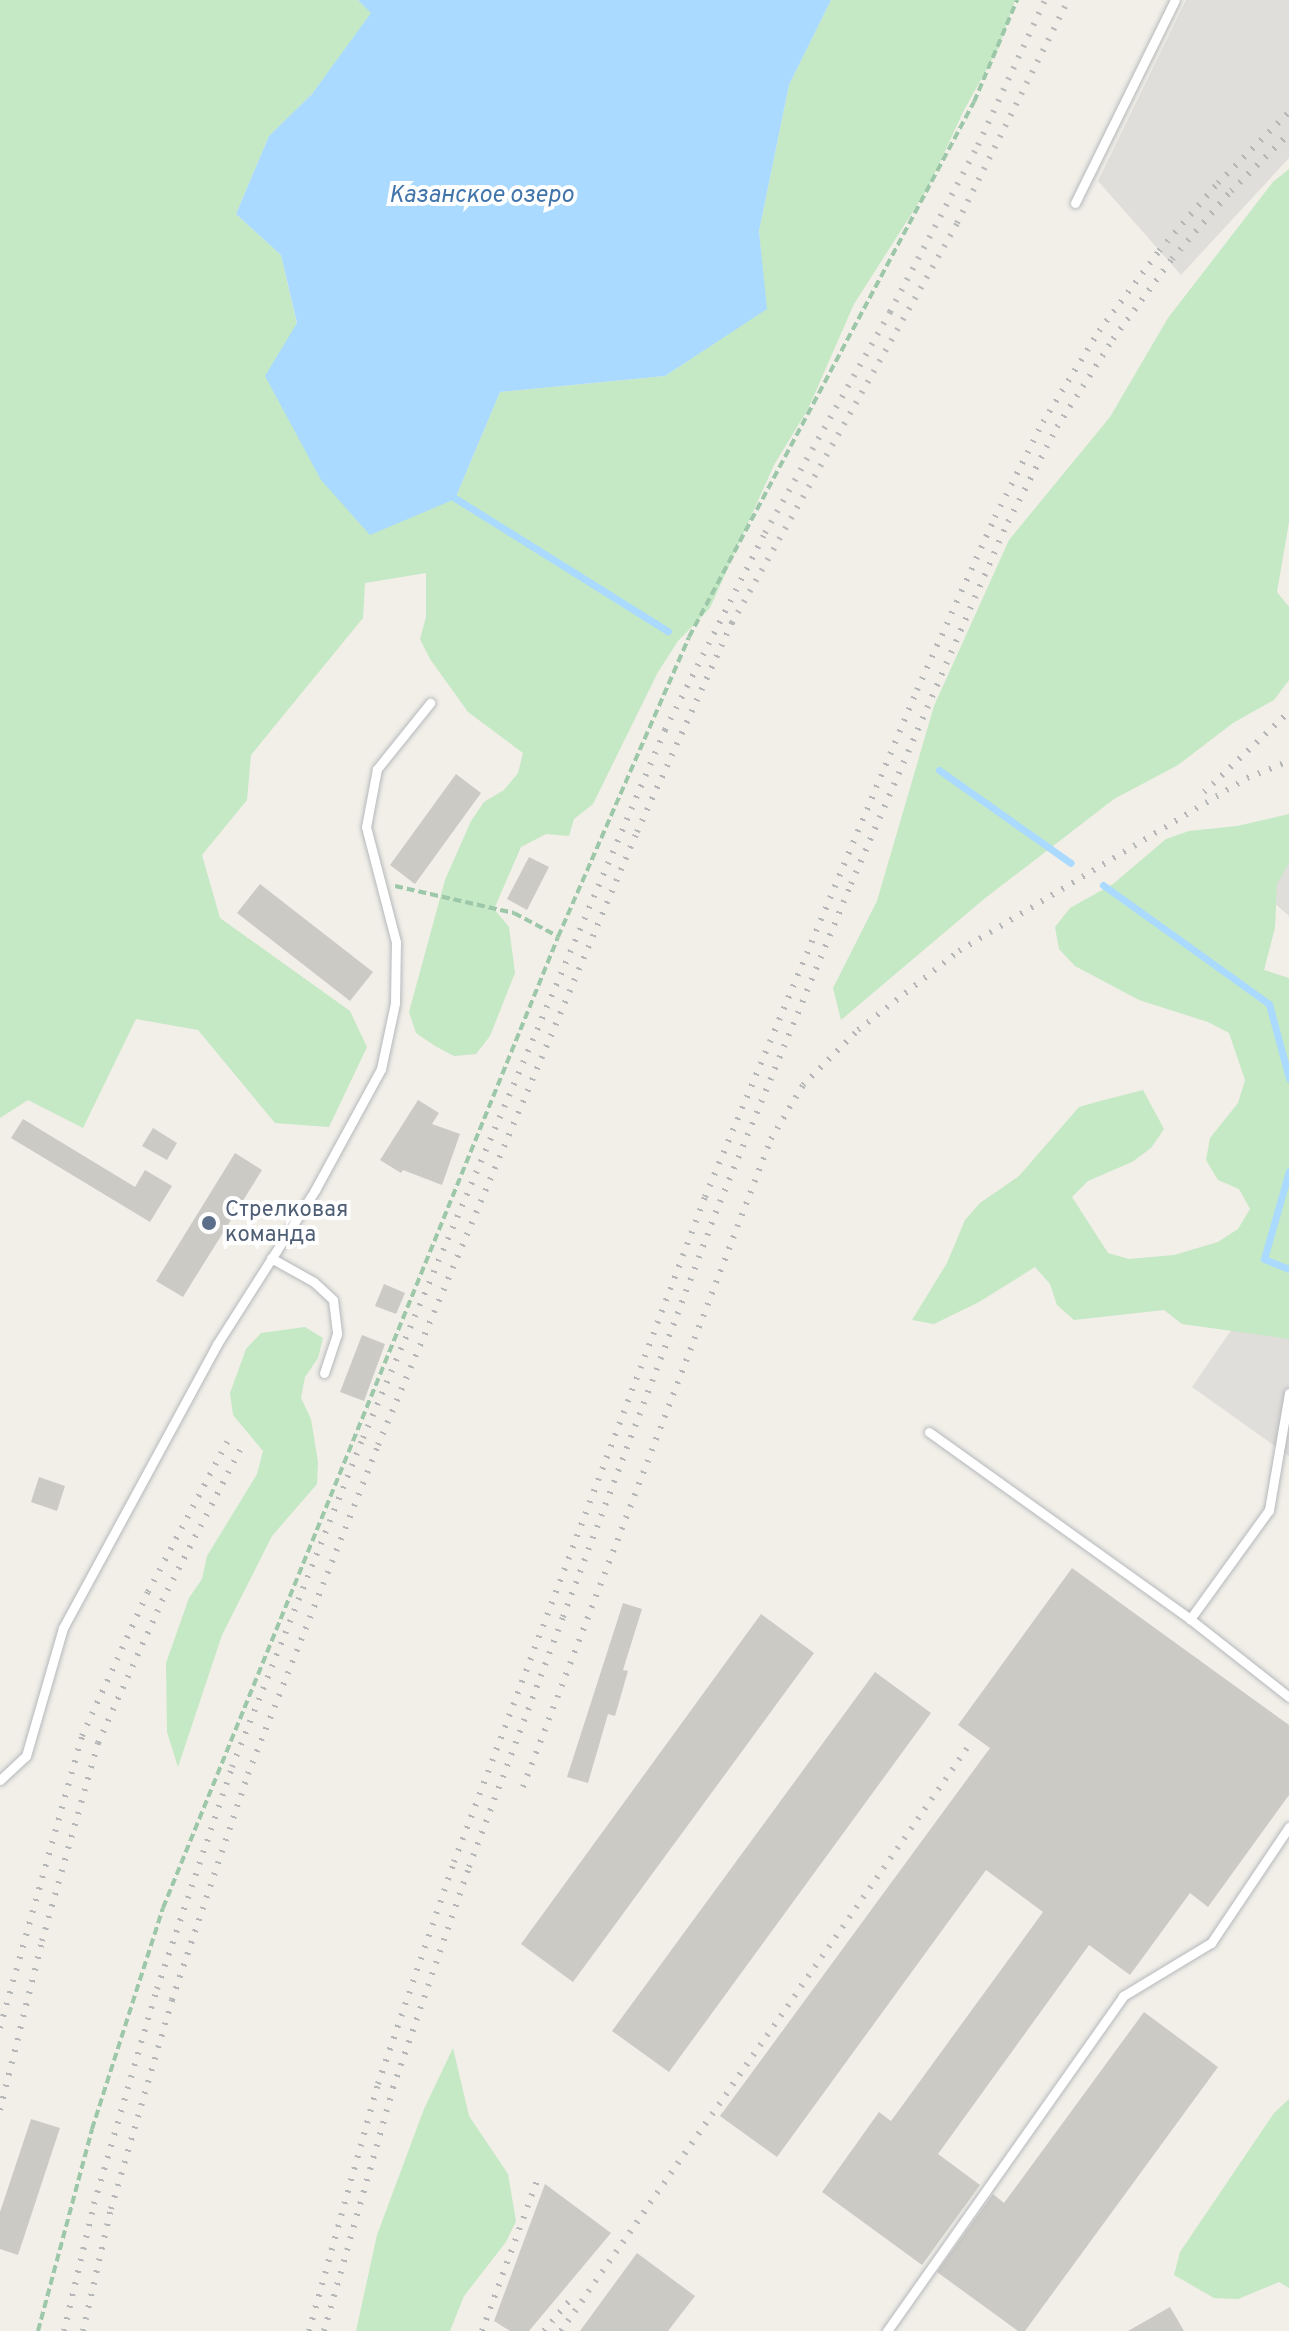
<!DOCTYPE html>
<html>
<head>
<meta charset="utf-8">
<style>
	body { margin:0 }
	#map { position:relative; width:1289px; height:2331px; overflow:hidden; background:#f1efe8; font-family:Overpass,sans-serif }
	div>[style] { position:absolute }
	.industrial>* { inset:0; background:#e0deda }
	.green>* { inset:0; background:#c5e8c5 }
	.water>* { inset:0; background:#aadaff }
	.stream>* { height:7px; margin:-3.5px; padding:0 3.5px; transform-origin:3.5px; border-radius:3.5px; background:#aadaff }
	.building>* { inset:0; background:#cccac5 }
	.path>* { height:4px; margin-top:-2px; transform-origin:0; background:repeating-linear-gradient(90deg,#9cc7a9 0 8px,transparent 0 12px) }
	.roads { filter:drop-shadow(0 0 2px #b5b8bc) drop-shadow(0 0 2px #b5b8bc) }
	.lane>* { height:9px; margin:-4.5px; padding:0 4.5px; transform-origin:4.5px; border-radius:4.5px; background:#fff }
	.rail>* { height:6px; margin-top:-3px; transform-origin:0; background:repeating-linear-gradient(90deg,#b6b7b8 0 2px,transparent 0 12px) }
	.dots>* { width:22px; height:22px; translate:-50% -50%; box-sizing:border-box; border:4px solid #fff; border-radius:50% }
	span { translate:-50% -50%; white-space:nowrap; text-align:center; line-height:1.15; -webkit-text-stroke:8px #fff; paint-order:stroke }
	.service-label { font-size:22px; color:#4e5e75 }
	.left { translate:0 -50%; text-align:left }
	.water-label { font-size:24px; color:#4174aa; font-style:italic }
</style>
</head>
<body>
<div id="map">
	<div class="industrial">
		<div style="clip-path:polygon(1186px 0,1289px 0,1289px 158px,1181px 275px,1098px 181px)"></div>
		<div style="clip-path:polygon(1289px 857px,1289px 916px,1254px 885px)"></div>
		<div style="clip-path:polygon(1289px 1246px,1289px 1456px,1192px 1387px)"></div>
	</div>
	<div class="green">
		<div style="clip-path:polygon(0 0,358px 0,372px 13px,312px 94px,269px 136px,236px 214px,281px 255px,297px 324px,455px 499px,500px 392px,665px 376px,766px 309px,759px 231px,789px 85px,831px 0,1015px 0,999px 47px,963px 112px,928px 188px,854px 304px,808px 409px,774px 465px,710px 608px,678px 641px,658px 672px,593px 804px,574px 819px,569px 836px,546px 834px,521px 847px,494px 909px,509px 927px,515px 973px,490px 1036px,476px 1054px,454px 1056px,435px 1046px,416px 1033px,409px 1012px,445px 880px,471px 821px,484px 802px,504px 790px,518px 773px,523px 753px,468px 712px,430px 659px,420px 639px,426px 617px,426px 573px,365px 583px,363px 618px,251px 755px,247px 800px,202px 855px,220px 918px,350px 1011px,367px 1047px,329px 1127px,275px 1123px,198px 1030px,136px 1019px,83px 1128px,28px 1100px,0 1118px)"></div>
		<div style="clip-path:polygon(1289px 169px,1289px 522px,1277px 592px,1289px 607px,1289px 680px,1274px 700px,1233px 723px,1178px 765px,1114px 799px,984px 899px,841px 1020px,833px 988px,877px 901px,934px 706px,1009px 540px,1110px 417px,1168px 318px,1273px 182px)"></div>
		<div style="clip-path:polygon(1289px 814px,1289px 863px,1277px 884px,1275px 928px,1264px 970px,1289px 978px,1289px 1339px,1182px 1324px,1164px 1310px,1074px 1320px,1057px 1305px,1050px 1284px,1035px 1267px,979px 1302px,934px 1324px,912px 1320px,947px 1263px,965px 1220px,980px 1203px,1019px 1176px,1079px 1107px,1100px 1101px,1143px 1090px,1164px 1129px,1151px 1148px,1132px 1162px,1088px 1181px,1072px 1197px,1108px 1253px,1129px 1259px,1174px 1255px,1218px 1242px,1238px 1229px,1250px 1209px,1239px 1189px,1218px 1180px,1206px 1160px,1210px 1138px,1238px 1103px,1245px 1080px,1229px 1033px,1208px 1022px,1139px 1000px,1075px 966px,1059px 949px,1055px 927px,1070px 908px,1113px 884px,1166px 839px,1189px 831px,1237px 826px)"></div>
		<div style="clip-path:polygon(305px 1327px,323px 1338px,318px 1358px,305px 1377px,301px 1398px,311px 1419px,318px 1462px,317px 1484px,272px 1536px,222px 1635px,178px 1767px,167px 1732px,166px 1663px,189px 1598px,202px 1579px,207px 1556px,257px 1474px,263px 1451px,233px 1415px,230px 1393px,246px 1349px,261px 1333px)"></div>
		<div style="clip-path:polygon(453px 2048px,469px 2116px,508px 2174px,516px 2221px,506px 2242px,464px 2296px,450px 2331px,356px 2331px,377px 2235px,424px 2109px)"></div>
		<div style="clip-path:polygon(1289px 2099px,1289px 2288px,1279px 2282px,1238px 2299px,1214px 2298px,1174px 2275px,1180px 2252px,1274px 2113px)"></div>
	</div>
	<div class="water">
		<div style="clip-path:polygon(358px 0,831px 0,789px 85px,759px 231px,767px 309px,665px 376px,500px 392px,455px 499px,370px 535px,321px 480px,265px 376px,297px 323px,281px 255px,236px 214px,269px 136px,312px 94px,371px 13px)"></div>
	</div>
	<div class="stream">
		<div style="left:450px;top:495px;width:257px;rotate:32deg"></div>
		<div style="left:939px;top:770px;width:161px;rotate:35.2deg"></div>
		<div style="left:1103px;top:885px;width:204px;rotate:35.6deg"></div>
		<div style="left:1269px;top:1004px;width:77px;rotate:74.9deg"></div>
		<div style="left:1289px;top:1171px;width:91px;rotate:105.9deg"></div>
		<div style="left:1264px;top:1259px;width:27px;rotate:22deg"></div>
	</div>
	<div class="building">
		<div style="clip-path:polygon(456px 774px,481px 793px,415px 884px,390px 865px)"></div>
		<div style="clip-path:polygon(529px 857px,549px 867px,527px 910px,507px 899px)"></div>
		<div style="clip-path:polygon(260px 884px,373px 972px,350px 1001px,237px 913px)"></div>
		<div style="clip-path:polygon(418px 1100px,439px 1113px,432px 1124px,460px 1134px,442px 1185px,403px 1170px,401px 1173px,380px 1160px)"></div>
		<div style="clip-path:polygon(23px 1119px,135px 1187px,145px 1170px,172px 1186px,150px 1222px,11px 1138px)"></div>
		<div style="clip-path:polygon(153px 1128px,177px 1143px,167px 1160px,142px 1146px)"></div>
		<div style="clip-path:polygon(235px 1153px,262px 1170px,183px 1297px,156px 1281px)"></div>
		<div style="clip-path:polygon(384px 1284px,405px 1293px,396px 1314px,375px 1306px)"></div>
		<div style="clip-path:polygon(362px 1335px,385px 1344px,364px 1401px,340px 1392px)"></div>
		<div style="clip-path:polygon(39px 1477px,65px 1486px,57px 1511px,31px 1502px)"></div>
		<div style="clip-path:polygon(1072px 1568px,1289px 1725px,1289px 1795px,1208px 1907px,1190px 1893px,1130px 1975px,1089px 1945px,938px 2154px,980px 2185px,922px 2265px,822px 2192px,879px 2112px,891px 2121px,1043px 1912px,986px 1870px,777px 2157px,720px 2116px,990px 1748px,958px 1725px)"></div>
		<div style="clip-path:polygon(623px 1603px,642px 1609px,623px 1670px,628px 1671px,615px 1716px,608px 1714px,588px 1783px,567px 1777px)"></div>
		<div style="clip-path:polygon(761px 1614px,814px 1653px,573px 1982px,521px 1944px)"></div>
		<div style="clip-path:polygon(875px 1672px,931px 1713px,669px 2072px,612px 2031px)"></div>
		<div style="clip-path:polygon(1144px 2012px,1218px 2067px,1025px 2331px,1018px 2331px,937px 2272px,993px 2194px,1004px 2203px)"></div>
		<div style="clip-path:polygon(31px 2119px,60px 2128px,18px 2255px,0 2249px,0 2212px)"></div>
		<div style="clip-path:polygon(545px 2184px,611px 2233px,529px 2331px,510px 2331px,494px 2321px)"></div>
		<div style="clip-path:polygon(637px 2253px,695px 2296px,668px 2331px,580px 2331px)"></div>
		<div style="clip-path:polygon(1170px 2307px,1184px 2331px,1128px 2331px)"></div>
	</div>
	<div class="path">
		<div style="left:395px;top:886px;width:122px;rotate:12.8deg"></div>
		<div style="left:514px;top:913px;width:49px;rotate:28.1deg"></div>
		<div style="left:38px;top:2331px;width:209px;rotate:-75deg"></div>
		<div style="left:92px;top:2129px;width:232px;rotate:-72.2deg"></div>
		<div style="left:163px;top:1908px;width:1048px;rotate:-67.86deg"></div>
		<div style="left:558px;top:937px;width:327px;rotate:-66.4deg"></div>
		<div style="left:689px;top:637px;width:606px;rotate:-61.96deg"></div>
		<div style="left:974px;top:102px;width:111px;rotate:-67.1deg"></div>
	</div>
	<div class="roads">
		<div class="lane">
			<div style="left:1075px;top:203px;width:226px;rotate:-63.8deg"></div>
			<div style="left:271px;top:1258px;width:49px;rotate:29.2deg"></div>
			<div style="left:314px;top:1282px;width:26px;rotate:43deg"></div>
			<div style="left:333px;top:1300px;width:34px;rotate:83deg"></div>
			<div style="left:337px;top:1334px;width:41px;rotate:108.4deg"></div>
			<div style="left:1289px;top:1393px;width:119px;rotate:99.7deg"></div>
			<div style="left:1269px;top:1510px;width:135px;rotate:125.9deg"></div>
			<div style="left:1190px;top:1619px;width:126px;rotate:38.2deg"></div>
			<div style="left:929px;top:1432px;width:321px;rotate:35.6deg"></div>
			<div style="left:0;top:1780px;width:35px;rotate:-43deg"></div>
			<div style="left:26px;top:1756px;width:133px;rotate:-73.9deg"></div>
			<div style="left:63px;top:1628px;width:323px;rotate:-61.5deg"></div>
			<div style="left:217px;top:1344px;width:183px;rotate:-57.5deg"></div>
			<div style="left:315px;top:1190px;width:138px;rotate:-61.4deg"></div>
			<div style="left:381px;top:1069px;width:67px;rotate:-78deg"></div>
			<div style="left:395px;top:1003px;width:61px;rotate:-89.1deg"></div>
			<div style="left:396px;top:942px;width:119px;rotate:-104.6deg"></div>
			<div style="left:366px;top:827px;width:59px;rotate:-79.3deg"></div>
			<div style="left:377px;top:769px;width:85px;rotate:-51.2deg"></div>
			<div style="left:887px;top:2331px;width:410px;rotate:-54.8deg"></div>
			<div style="left:1123px;top:1996px;width:103px;rotate:-31.1deg"></div>
			<div style="left:1211px;top:1943px;width:140px;rotate:-56.1deg"></div>
		</div>
	</div>
	<div class="rail">
		<div style="left:1204px;top:792px;width:117px;rotate:-43.3deg"></div>
		<div style="left:523px;top:1787px;width:694px;rotate:-69.06deg"></div>
		<div style="left:771px;top:1139px;width:63px;rotate:-59.3deg"></div>
		<div style="left:803px;top:1085px;width:78px;rotate:-45deg"></div>
		<div style="left:858px;top:1030px;width:128px;rotate:-38deg"></div>
		<div style="left:959px;top:951px;width:336px;rotate:-31deg"></div>
		<div style="left:1247px;top:778px;width:45px;rotate:-22deg"></div>
		<div style="left:0;top:2028px;width:303px;rotate:-74.3deg"></div>
		<div style="left:82px;top:1736px;width:158px;rotate:-65.4deg"></div>
		<div style="left:148px;top:1592px;width:170px;rotate:-62.2deg"></div>
		<div style="left:0;top:2110px;width:174px;rotate:-76deg"></div>
		<div style="left:42px;top:1941px;width:206px;rotate:-74.2deg"></div>
		<div style="left:98px;top:1743px;width:156px;rotate:-65.7deg"></div>
		<div style="left:162px;top:1601px;width:170px;rotate:-62.7deg"></div>
		<div style="left:64px;top:2331px;width:130px;rotate:-76.7deg"></div>
		<div style="left:94px;top:2204px;width:224px;rotate:-73.7deg"></div>
		<div style="left:157px;top:1989px;width:234px;rotate:-71.3deg"></div>
		<div style="left:232px;top:1767px;width:354px;rotate:-68.3deg"></div>
		<div style="left:363px;top:1438px;width:770px;rotate:-66.9deg"></div>
		<div style="left:665px;top:730px;width:221px;rotate:-63.1deg"></div>
		<div style="left:765px;top:533px;width:254px;rotate:-60.5deg"></div>
		<div style="left:890px;top:312px;width:189px;rotate:-62.2deg"></div>
		<div style="left:978px;top:145px;width:160px;rotate:-65.2deg"></div>
		<div style="left:83px;top:2331px;width:125px;rotate:-77.1deg"></div>
		<div style="left:111px;top:2209px;width:218px;rotate:-73.7deg"></div>
		<div style="left:172px;top:2000px;width:238px;rotate:-71.4deg"></div>
		<div style="left:248px;top:1774px;width:354px;rotate:-68.4deg"></div>
		<div style="left:378px;top:1445px;width:665px;rotate:-67.1deg"></div>
		<div style="left:637px;top:832px;width:230px;rotate:-65.6deg"></div>
		<div style="left:732px;top:623px;width:459px;rotate:-60.6deg"></div>
		<div style="left:957px;top:223px;width:249px;rotate:-63.5deg"></div>
		<div style="left:309px;top:2331px;width:256px;rotate:-74.4deg"></div>
		<div style="left:378px;top:2084px;width:235px;rotate:-71.1deg"></div>
		<div style="left:454px;top:1862px;width:711px;rotate:-69.32deg"></div>
		<div style="left:705px;top:1197px;width:550px;rotate:-67.31deg"></div>
		<div style="left:917px;top:690px;width:190px;rotate:-65.7deg"></div>
		<div style="left:995px;top:517px;width:106px;rotate:-63.2deg"></div>
		<div style="left:1043px;top:422px;width:107px;rotate:-58.4deg"></div>
		<div style="left:1099px;top:331px;width:100px;rotate:-53.1deg"></div>
		<div style="left:1159px;top:251px;width:90px;rotate:-49.1deg"></div>
		<div style="left:1218px;top:183px;width:100px;rotate:-45deg"></div>
		<div style="left:324px;top:2331px;width:253px;rotate:-74.1deg"></div>
		<div style="left:393px;top:2088px;width:234px;rotate:-71deg"></div>
		<div style="left:469px;top:1867px;width:267px;rotate:-69.4deg"></div>
		<div style="left:563px;top:1617px;width:444px;rotate:-69.3deg"></div>
		<div style="left:720px;top:1202px;width:344px;rotate:-67.6deg"></div>
		<div style="left:851px;top:884px;width:395px;rotate:-66.6deg"></div>
		<div style="left:1008px;top:522px;width:107px;rotate:-62.7deg"></div>
		<div style="left:1057px;top:427px;width:104px;rotate:-57.5deg"></div>
		<div style="left:1113px;top:339px;width:99px;rotate:-53.6deg"></div>
		<div style="left:1172px;top:259px;width:90px;rotate:-49.1deg"></div>
		<div style="left:1231px;top:191px;width:81px;rotate:-44.5deg"></div>
		<div style="left:482px;top:2331px;width:160px;rotate:-69.9deg"></div>
		<div style="left:544px;top:2331px;width:39px;rotate:-50deg"></div>
		<div style="left:561px;top:2331px;width:715px;rotate:-55.13deg"></div>
	</div>
	<div class="dots">
		<div style="left:209px;top:1223px;background:#5c6f8a"></div>
	</div>
	<div class="service-label">
		<span class="left" style="left:225px;top:1223px">Стрелковая<br>команда</span>
	</div>
	<div class="water-label">
		<span style="left:481px;top:197px">Казанское озеро</span>
	</div>
</div>
</body>
</html>
